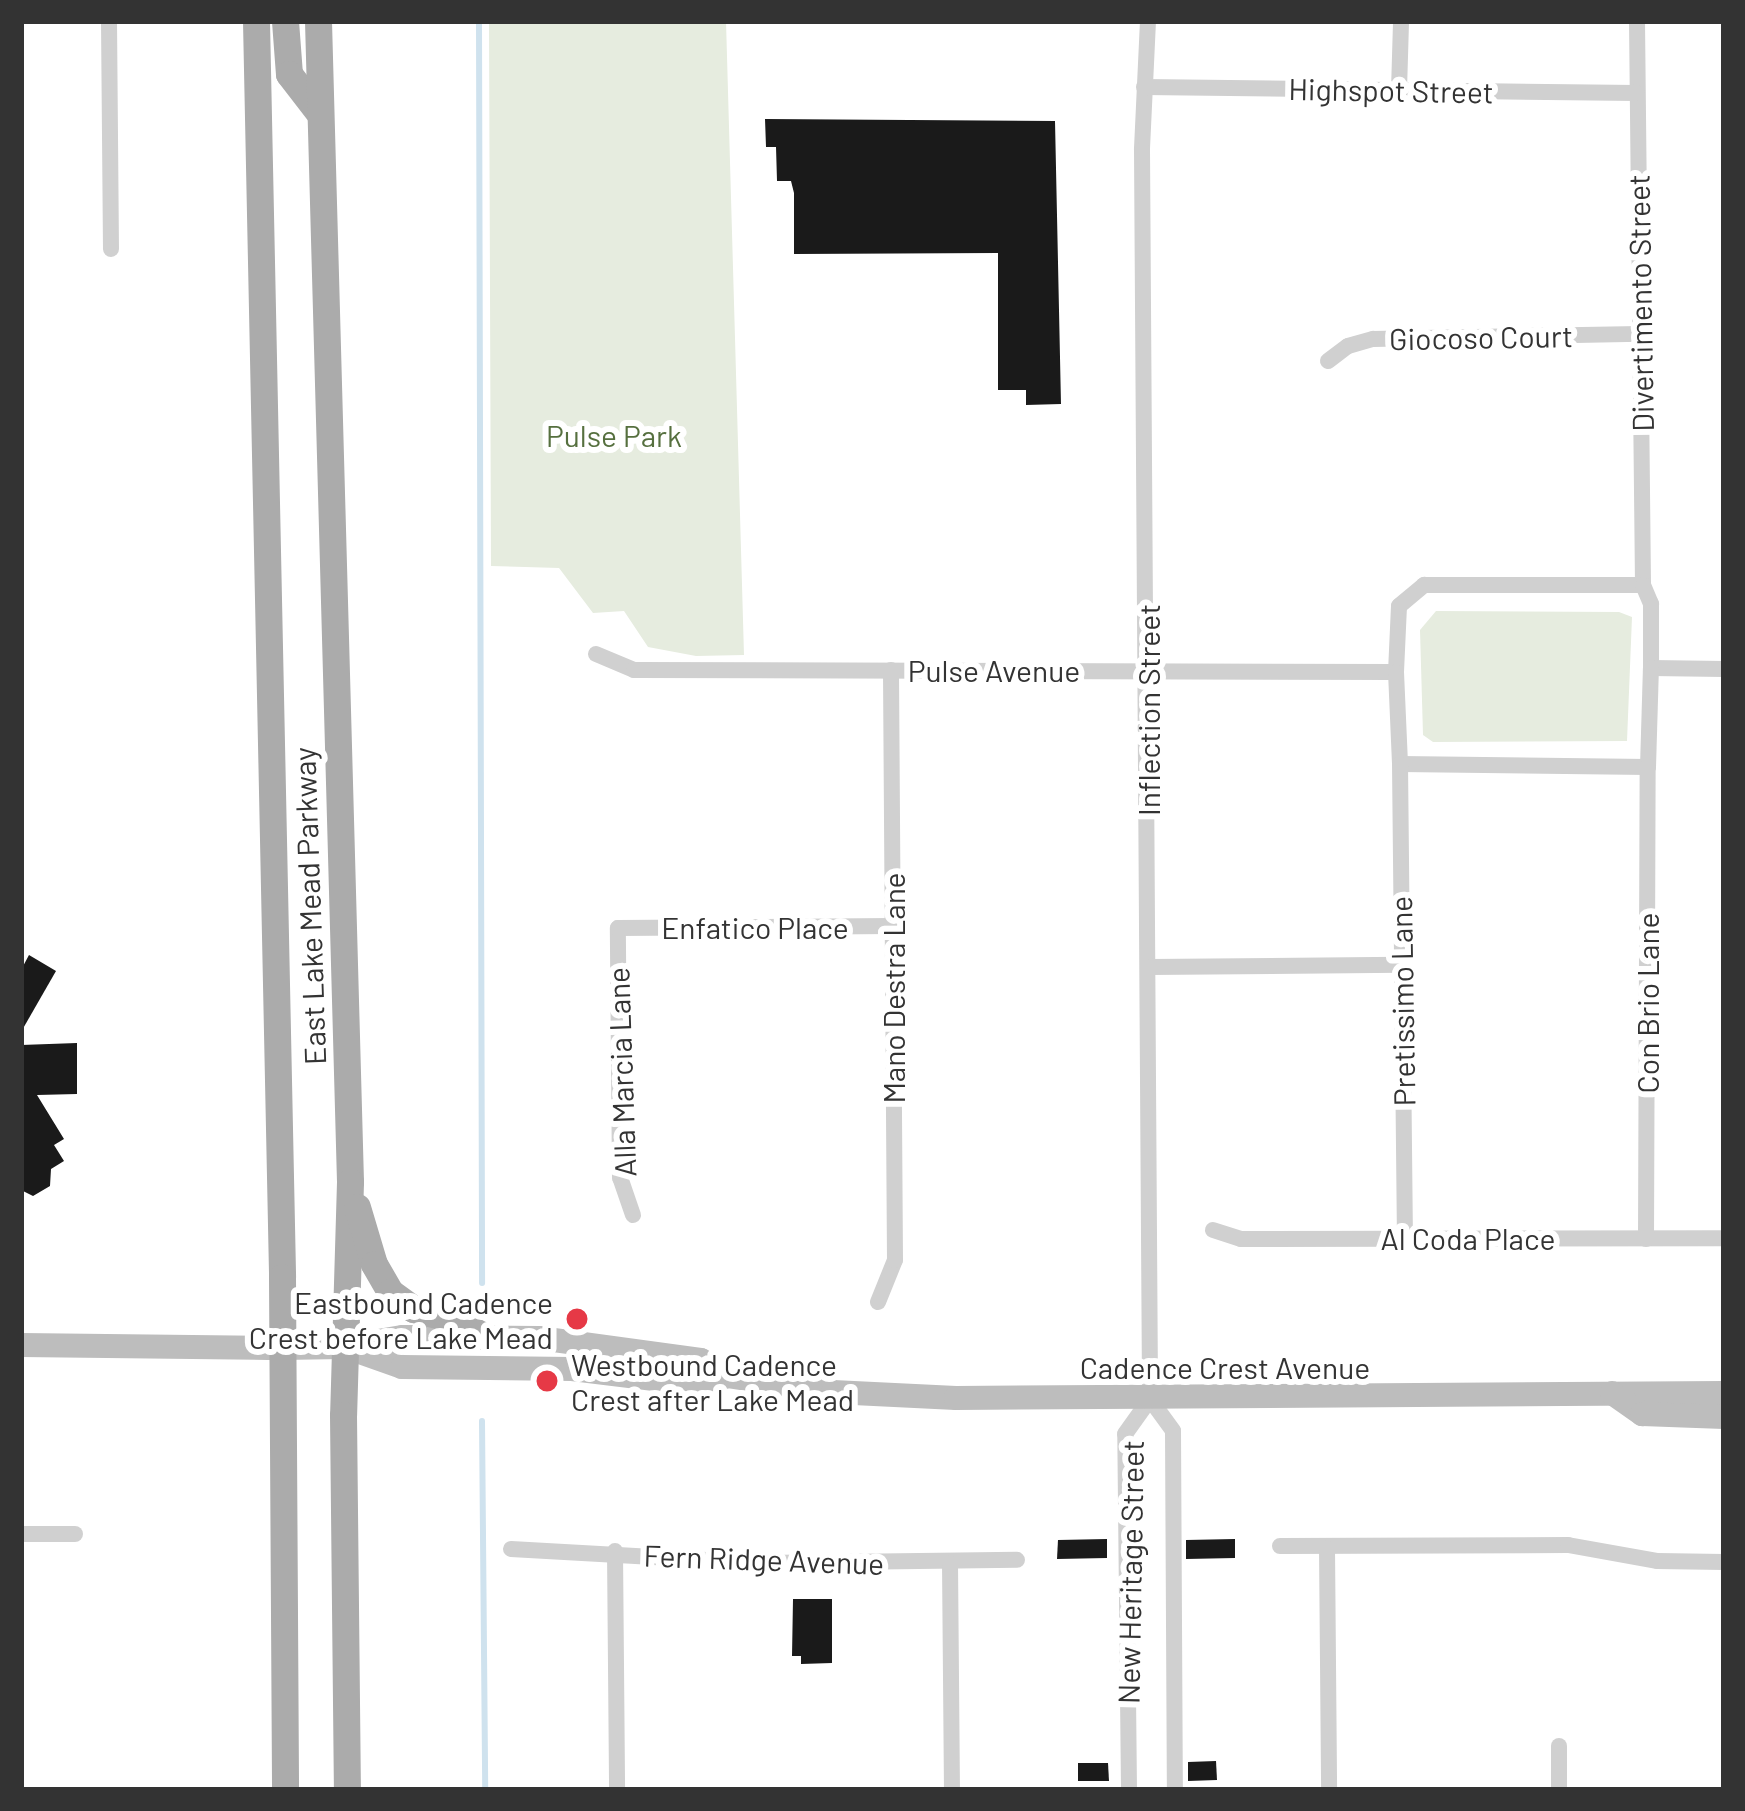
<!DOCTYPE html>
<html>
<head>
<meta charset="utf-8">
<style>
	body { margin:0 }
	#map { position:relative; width:1745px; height:1811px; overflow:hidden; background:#fff; font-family:Barlow,sans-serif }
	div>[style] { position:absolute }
	.green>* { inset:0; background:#e6ecdf }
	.stream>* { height:6px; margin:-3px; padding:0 3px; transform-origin:3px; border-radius:3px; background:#cfe2ee }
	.building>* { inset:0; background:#1a1a1a }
	.street>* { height:16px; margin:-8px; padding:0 8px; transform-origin:8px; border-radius:8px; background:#d0d0d0 }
	.secondary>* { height:24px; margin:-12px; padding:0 12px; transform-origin:12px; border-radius:12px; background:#bdbdbd }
	.primary>* { height:27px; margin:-13.5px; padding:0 13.5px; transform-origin:13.5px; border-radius:13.5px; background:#ababab }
	.dots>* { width:33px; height:33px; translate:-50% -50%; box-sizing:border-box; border:6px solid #fff; border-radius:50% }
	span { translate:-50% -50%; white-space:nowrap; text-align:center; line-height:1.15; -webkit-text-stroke:12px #fff; paint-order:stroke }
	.street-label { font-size:30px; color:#333 }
	.park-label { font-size:30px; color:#56703f }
	.poi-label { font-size:30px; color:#333 }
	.right { translate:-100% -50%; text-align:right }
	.left { translate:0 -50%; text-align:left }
	.frame { position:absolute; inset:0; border:24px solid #333; pointer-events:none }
</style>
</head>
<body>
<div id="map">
	<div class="green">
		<div style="clip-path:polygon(489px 21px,726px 21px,744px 655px,696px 656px,648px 647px,624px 611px,593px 613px,559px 568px,491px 566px)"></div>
		<div style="clip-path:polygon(1436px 611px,1619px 612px,1632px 617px,1627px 741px,1433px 742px,1423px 735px,1420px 630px)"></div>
	</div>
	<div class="stream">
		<div style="left:479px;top:21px;width:1262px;rotate:89.86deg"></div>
		<div style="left:482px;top:1421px;width:369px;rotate:89.5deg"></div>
	</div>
	<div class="building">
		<div style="clip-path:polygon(765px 119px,1055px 121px,1061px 404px,1026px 405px,1026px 390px,998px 390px,998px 253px,794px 254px,794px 193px,791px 181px,777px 181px,776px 147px,766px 147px)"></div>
		<div style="clip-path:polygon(29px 955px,56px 971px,21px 1032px,21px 970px)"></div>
		<div style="clip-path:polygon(77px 1043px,77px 1094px,37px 1095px,64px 1139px,54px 1145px,64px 1161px,51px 1169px,50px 1186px,33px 1196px,21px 1190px,21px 1045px)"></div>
		<div style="clip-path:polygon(1107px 1539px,1107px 1558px,1057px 1559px,1058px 1540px)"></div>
		<div style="clip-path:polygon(1235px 1539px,1235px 1558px,1186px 1559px,1186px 1540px)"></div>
		<div style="clip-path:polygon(793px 1599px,832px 1599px,832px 1663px,801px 1664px,801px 1656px,792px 1656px)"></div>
		<div style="clip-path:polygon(1216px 1761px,1217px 1780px,1188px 1781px,1188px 1762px)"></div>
		<div style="clip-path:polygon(1078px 1763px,1108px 1763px,1109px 1781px,1078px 1781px)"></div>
	</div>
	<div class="street">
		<div style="left:109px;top:21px;width:228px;rotate:89.5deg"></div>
		<div style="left:1148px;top:21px;width:129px;rotate:92.7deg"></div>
		<div style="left:1142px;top:150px;width:1249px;rotate:89.63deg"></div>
		<div style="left:1637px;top:21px;width:564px;rotate:89.39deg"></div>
		<div style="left:1144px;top:87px;width:493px;rotate:0.7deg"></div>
		<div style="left:1399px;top:90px;width:69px;rotate:-88.3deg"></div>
		<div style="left:1328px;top:361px;width:25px;rotate:-37deg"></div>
		<div style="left:1348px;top:346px;width:26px;rotate:-16deg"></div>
		<div style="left:1373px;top:339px;width:267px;rotate:-1.1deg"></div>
		<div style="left:596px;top:654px;width:41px;rotate:22.8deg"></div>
		<div style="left:634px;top:670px;width:762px;rotate:0.15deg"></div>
		<div style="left:1396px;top:672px;width:66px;rotate:-87.4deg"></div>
		<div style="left:1399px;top:606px;width:33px;rotate:-40deg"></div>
		<div style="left:1424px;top:585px;width:219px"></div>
		<div style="left:1643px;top:585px;width:21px;rotate:67deg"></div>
		<div style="left:1651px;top:604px;width:64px;rotate:90deg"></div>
		<div style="left:1651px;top:668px;width:73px;rotate:0.8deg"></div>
		<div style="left:1396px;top:672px;width:92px;rotate:87.5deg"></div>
		<div style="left:1400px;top:764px;width:248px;rotate:0.7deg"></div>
		<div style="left:1648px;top:767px;width:99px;rotate:-88.3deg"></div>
		<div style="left:1400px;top:764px;width:474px;rotate:89.4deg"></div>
		<div style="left:1150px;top:967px;width:252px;rotate:-0.5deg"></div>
		<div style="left:633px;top:1215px;width:39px;rotate:-109deg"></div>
		<div style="left:620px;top:1178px;width:250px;rotate:-90.5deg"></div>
		<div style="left:618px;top:928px;width:275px;rotate:-0.4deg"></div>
		<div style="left:1213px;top:1230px;width:29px;rotate:18deg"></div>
		<div style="left:1241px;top:1239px;width:483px;rotate:-0.1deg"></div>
		<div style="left:1646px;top:1239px;width:472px;rotate:-89.8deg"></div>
		<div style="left:878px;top:1302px;width:45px;rotate:-68deg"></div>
		<div style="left:895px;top:1260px;width:590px;rotate:-90.39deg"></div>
		<div style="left:1150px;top:1399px;width:39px;rotate:54deg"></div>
		<div style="left:1173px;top:1431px;width:359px;rotate:89.7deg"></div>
		<div style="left:21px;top:1534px;width:54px"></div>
		<div style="left:1280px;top:1546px;width:288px;rotate:-0.2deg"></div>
		<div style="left:1568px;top:1545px;width:90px;rotate:10.2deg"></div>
		<div style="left:1657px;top:1561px;width:67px;rotate:0.9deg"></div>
		<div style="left:1327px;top:1548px;width:242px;rotate:89.5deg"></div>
		<div style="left:511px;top:1549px;width:249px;rotate:3.2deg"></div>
		<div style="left:760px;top:1563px;width:257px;rotate:-0.7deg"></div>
		<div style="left:615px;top:1551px;width:239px;rotate:89.5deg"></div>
		<div style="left:950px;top:1563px;width:227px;rotate:89.5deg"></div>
		<div style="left:1129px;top:1790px;width:356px;rotate:-90.6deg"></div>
		<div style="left:1125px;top:1434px;width:43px;rotate:-54.5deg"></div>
		<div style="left:1559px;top:1790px;width:44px;rotate:-90deg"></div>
	</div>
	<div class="secondary">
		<div style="left:21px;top:1345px;width:261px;rotate:0.7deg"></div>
		<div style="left:282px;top:1348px;width:61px;rotate:-0.9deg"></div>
		<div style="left:343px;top:1347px;width:61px;rotate:-9.5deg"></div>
		<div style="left:403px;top:1337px;width:136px;rotate:0.4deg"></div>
		<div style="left:539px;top:1338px;width:163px;rotate:7.7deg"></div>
		<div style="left:701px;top:1360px;width:31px;rotate:32deg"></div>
		<div style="left:727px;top:1376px;width:107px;rotate:8.6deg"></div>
		<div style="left:833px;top:1392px;width:123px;rotate:2.8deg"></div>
		<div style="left:956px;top:1398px;width:768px;rotate:-0.37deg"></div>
		<div style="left:351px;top:1349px;width:54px;rotate:19.4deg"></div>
		<div style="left:402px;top:1367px;width:170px;rotate:0.7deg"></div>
		<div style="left:572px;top:1369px;width:124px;rotate:7deg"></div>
		<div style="left:695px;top:1384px;width:33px;rotate:-14deg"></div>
		<div style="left:1612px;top:1393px;width:37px;rotate:35deg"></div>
		<div style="left:1642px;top:1414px;width:82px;rotate:2.1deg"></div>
	</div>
	<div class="primary">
		<div style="left:256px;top:21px;width:1256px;rotate:88.81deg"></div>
		<div style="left:282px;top:1277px;width:513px;rotate:89.66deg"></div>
		<div style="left:285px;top:21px;width:53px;rotate:85.7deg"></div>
		<div style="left:289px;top:74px;width:49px;rotate:52.4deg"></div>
		<div style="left:318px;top:21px;width:1161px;rotate:88.42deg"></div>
		<div style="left:350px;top:1182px;width:233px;rotate:91.7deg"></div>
		<div style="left:343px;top:1415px;width:375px;rotate:89.4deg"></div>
		<div style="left:357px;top:1207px;width:59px;rotate:73.4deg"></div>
		<div style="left:374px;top:1264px;width:32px;rotate:60deg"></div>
		<div style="left:390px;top:1292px;width:29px;rotate:36deg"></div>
		<div style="left:413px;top:1309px;width:40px;rotate:14.4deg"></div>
		<div style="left:452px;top:1319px;width:38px;rotate:28deg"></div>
	</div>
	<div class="dots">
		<div style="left:577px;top:1319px;background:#e63946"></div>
		<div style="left:547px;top:1381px;background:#e63946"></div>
	</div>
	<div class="street-label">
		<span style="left:1391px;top:90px;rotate:1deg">Highspot Street</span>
		<span style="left:1640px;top:303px;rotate:-91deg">Divertimento Street</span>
		<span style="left:1481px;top:337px;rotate:-1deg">Giocoso Court</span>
		<span style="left:994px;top:670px">Pulse Avenue</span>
		<span style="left:1148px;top:710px;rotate:-90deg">Inflection Street</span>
		<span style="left:309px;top:906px;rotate:-92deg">East Lake Mead Parkway</span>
		<span style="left:755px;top:927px">Enfatico Place</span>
		<span style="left:893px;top:988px;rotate:-90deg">Mano Destra Lane</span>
		<span style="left:1402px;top:1001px;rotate:-91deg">Pretissimo Lane</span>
		<span style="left:1647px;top:1003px;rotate:-90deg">Con Brio Lane</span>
		<span style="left:621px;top:1072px;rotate:-92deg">Alla Marcia Lane</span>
		<span style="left:1468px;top:1238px">Al Coda Place</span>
		<span style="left:1225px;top:1367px">Cadence Crest Avenue</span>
		<span style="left:764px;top:1559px;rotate:2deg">Fern Ridge Avenue</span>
		<span style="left:1130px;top:1572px;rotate:-89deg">New Heritage Street</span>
	</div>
	<div class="park-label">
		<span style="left:614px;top:435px">Pulse Park</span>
	</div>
	<div class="poi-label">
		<span class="right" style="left:553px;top:1319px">Eastbound Cadence<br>Crest before Lake Mead</span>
		<span class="left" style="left:571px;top:1381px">Westbound Cadence<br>Crest after Lake Mead</span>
	</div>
	<div class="frame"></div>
</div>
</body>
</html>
